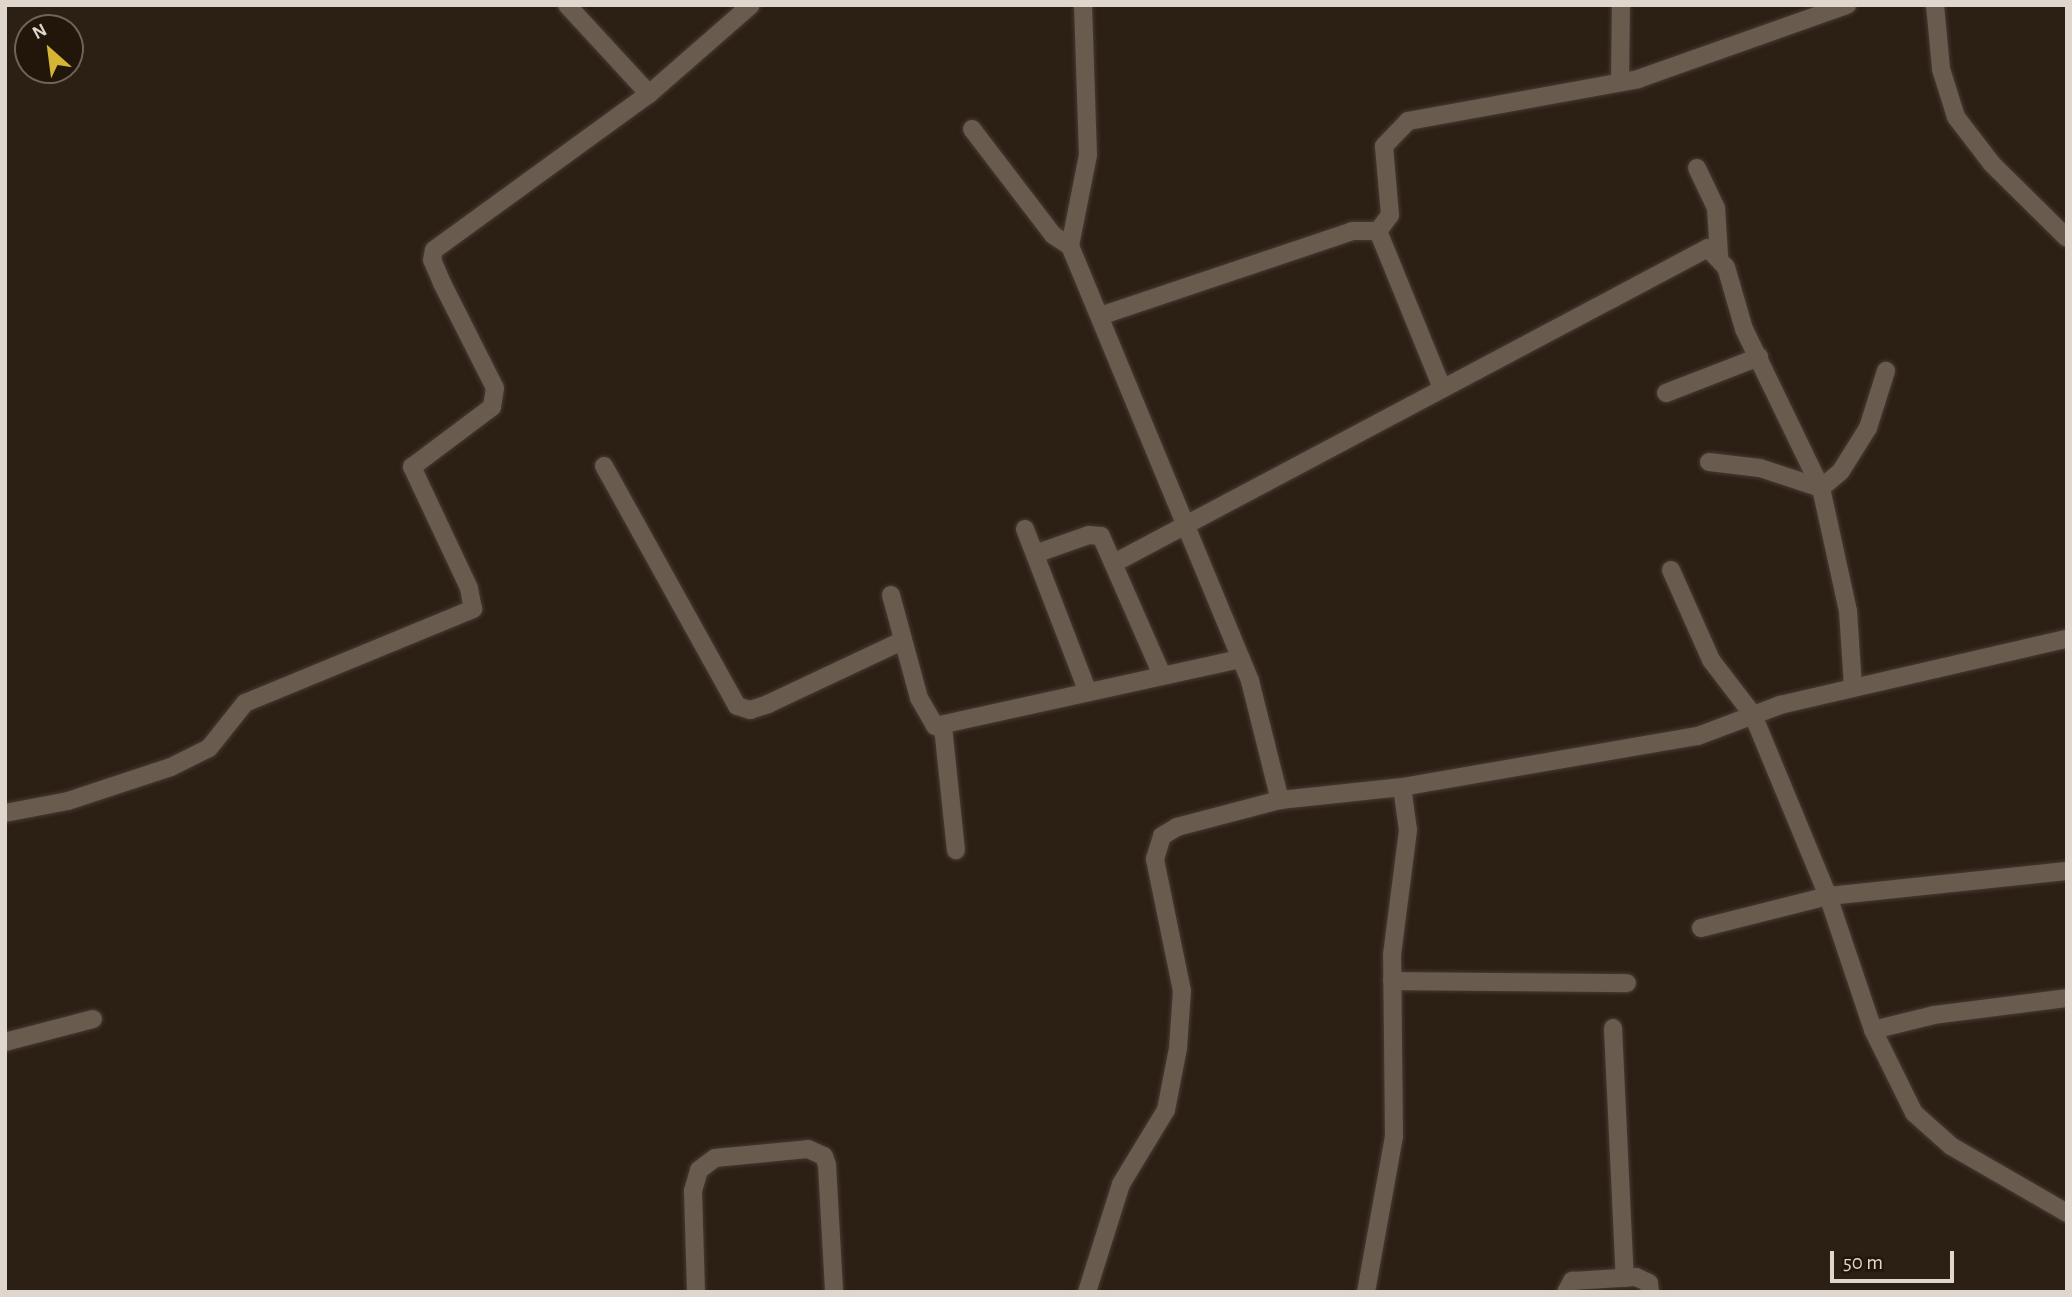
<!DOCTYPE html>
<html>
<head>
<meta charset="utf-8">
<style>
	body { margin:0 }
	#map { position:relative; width:2072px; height:1297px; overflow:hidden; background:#2c1f14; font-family:"Alegreya Sans",sans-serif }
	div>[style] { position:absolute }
	.roads { filter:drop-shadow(0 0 2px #453a33) drop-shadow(0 0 2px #453a33) }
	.minor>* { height:18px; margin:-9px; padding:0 9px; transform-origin:9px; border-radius:9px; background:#695b4e }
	span { translate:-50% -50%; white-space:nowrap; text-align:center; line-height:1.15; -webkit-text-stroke:5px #22160b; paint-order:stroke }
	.frame { position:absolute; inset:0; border:7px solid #dfd6ce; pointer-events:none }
	.north { position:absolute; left:14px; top:14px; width:70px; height:70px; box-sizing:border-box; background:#22160b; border:2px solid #6e6359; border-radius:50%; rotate:332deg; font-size:19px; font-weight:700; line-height:28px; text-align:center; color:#dfd6ce }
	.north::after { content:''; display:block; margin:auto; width:24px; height:32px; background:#d6b534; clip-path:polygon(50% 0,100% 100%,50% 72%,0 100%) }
	.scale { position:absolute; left:1830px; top:1251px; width:124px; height:32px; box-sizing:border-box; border:4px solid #dfd6ce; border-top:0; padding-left:9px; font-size:21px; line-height:24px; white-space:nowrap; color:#dfd6ce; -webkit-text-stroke:5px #22160b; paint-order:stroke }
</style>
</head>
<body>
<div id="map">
	<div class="roads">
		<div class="minor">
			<div style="left:567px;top:5px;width:121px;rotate:47.3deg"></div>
			<div style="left:1083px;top:5px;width:150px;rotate:88.1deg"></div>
			<div style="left:1088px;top:155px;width:93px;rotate:101.2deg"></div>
			<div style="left:1070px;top:246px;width:471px;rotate:67.5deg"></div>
			<div style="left:1250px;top:681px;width:123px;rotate:75.9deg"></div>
			<div style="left:1280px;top:800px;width:123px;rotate:-6.1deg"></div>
			<div style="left:1402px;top:787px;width:300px;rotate:-9.8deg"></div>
			<div style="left:1698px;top:736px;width:88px;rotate:-20.7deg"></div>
			<div style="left:1780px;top:705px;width:294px;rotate:-13deg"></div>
			<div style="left:1935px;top:5px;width:64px;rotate:84.6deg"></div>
			<div style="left:1941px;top:69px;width:50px;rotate:72.6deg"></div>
			<div style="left:1956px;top:117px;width:59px;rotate:52.5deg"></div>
			<div style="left:1992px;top:164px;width:105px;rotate:44.6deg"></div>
			<div style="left:1620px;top:82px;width:77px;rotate:-89.3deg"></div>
			<div style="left:972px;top:129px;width:133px;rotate:52.6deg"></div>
			<div style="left:1053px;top:235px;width:20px;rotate:33deg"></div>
			<div style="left:1697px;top:168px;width:44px;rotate:64.6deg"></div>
			<div style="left:1716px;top:208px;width:47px;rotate:86.3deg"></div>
			<div style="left:1378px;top:231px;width:20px;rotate:-53deg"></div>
			<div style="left:1390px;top:215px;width:69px;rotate:-95deg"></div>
			<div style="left:1384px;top:146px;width:35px;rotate:-46deg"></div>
			<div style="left:1408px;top:121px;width:234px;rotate:-10.3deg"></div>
			<div style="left:1638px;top:79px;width:222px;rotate:-19.5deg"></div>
			<div style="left:1100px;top:316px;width:266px;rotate:-18.6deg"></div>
			<div style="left:1352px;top:231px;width:26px"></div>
			<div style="left:1378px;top:231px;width:170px;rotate:67.8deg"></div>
			<div style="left:1666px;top:393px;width:100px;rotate:-21.2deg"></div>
			<div style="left:1709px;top:462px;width:51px;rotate:6.7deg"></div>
			<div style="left:1760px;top:468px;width:64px;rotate:18.2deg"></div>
			<div style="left:1821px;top:488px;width:26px;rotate:-40deg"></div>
			<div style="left:1841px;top:471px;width:51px;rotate:-57.9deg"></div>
			<div style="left:1868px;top:428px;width:60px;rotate:-72.5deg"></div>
			<div style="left:604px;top:466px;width:274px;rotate:61deg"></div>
			<div style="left:737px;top:706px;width:14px;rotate:17deg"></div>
			<div style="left:750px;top:710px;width:19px;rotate:-18deg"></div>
			<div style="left:768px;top:704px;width:148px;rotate:-25.2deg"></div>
			<div style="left:1025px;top:529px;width:173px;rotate:68.9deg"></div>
			<div style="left:1035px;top:554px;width:57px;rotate:-19.4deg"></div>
			<div style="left:1089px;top:535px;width:12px;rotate:5deg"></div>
			<div style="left:1101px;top:536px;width:152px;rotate:66.3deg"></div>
			<div style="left:1116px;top:562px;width:670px;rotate:-27.94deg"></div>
			<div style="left:1708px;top:248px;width:26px;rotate:47deg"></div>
			<div style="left:1726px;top:267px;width:65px;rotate:73.8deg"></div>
			<div style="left:1744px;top:329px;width:177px;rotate:64.2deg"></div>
			<div style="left:1821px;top:488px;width:126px;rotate:77.6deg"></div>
			<div style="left:1848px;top:611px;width:76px;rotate:86.2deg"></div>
			<div style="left:1671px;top:570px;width:98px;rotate:66deg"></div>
			<div style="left:1711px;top:660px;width:69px;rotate:52.6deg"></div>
			<div style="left:1753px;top:715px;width:196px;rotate:67.5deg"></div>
			<div style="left:1828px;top:896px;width:131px;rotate:165.9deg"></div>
			<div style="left:891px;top:595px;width:107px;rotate:74.8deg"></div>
			<div style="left:919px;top:698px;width:32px;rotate:60deg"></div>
			<div style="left:935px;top:726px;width:313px;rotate:-12.4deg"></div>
			<div style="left:943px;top:727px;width:124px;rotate:84deg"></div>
			<div style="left:5px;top:813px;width:64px;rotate:-10.8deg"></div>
			<div style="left:68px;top:801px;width:108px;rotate:-18.3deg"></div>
			<div style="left:171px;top:767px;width:42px;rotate:-26.6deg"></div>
			<div style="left:209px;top:748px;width:58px;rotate:-51.3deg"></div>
			<div style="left:245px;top:703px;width:247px;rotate:-22.4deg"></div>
			<div style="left:473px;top:609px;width:21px;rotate:-101deg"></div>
			<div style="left:469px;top:588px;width:134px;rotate:-115.2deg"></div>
			<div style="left:412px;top:467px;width:100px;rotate:-36.9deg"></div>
			<div style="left:492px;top:407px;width:19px;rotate:-81deg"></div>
			<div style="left:495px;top:388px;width:118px;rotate:-116.8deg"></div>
			<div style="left:442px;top:283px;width:25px;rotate:-113deg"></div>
			<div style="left:432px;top:260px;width:10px;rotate:-79deg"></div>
			<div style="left:434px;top:250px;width:266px;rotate:-36deg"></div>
			<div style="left:649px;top:94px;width:135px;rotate:-41.1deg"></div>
			<div style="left:2067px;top:871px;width:240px;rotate:174deg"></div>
			<div style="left:1828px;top:896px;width:141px;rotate:71.4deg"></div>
			<div style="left:1873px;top:1030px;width:93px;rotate:63.7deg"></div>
			<div style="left:1914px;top:1113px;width:50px;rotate:41.7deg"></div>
			<div style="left:1951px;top:1146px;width:134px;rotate:30deg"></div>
			<div style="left:1392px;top:981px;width:235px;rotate:0.5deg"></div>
			<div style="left:1613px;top:1028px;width:250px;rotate:87.3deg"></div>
			<div style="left:1873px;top:1030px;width:63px;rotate:-13.8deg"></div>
			<div style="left:1934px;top:1015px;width:134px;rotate:-7.3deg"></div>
			<div style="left:5px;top:1042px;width:91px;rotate:-14.6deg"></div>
			<div style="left:696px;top:1292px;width:101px;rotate:-91.7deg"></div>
			<div style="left:693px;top:1191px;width:22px;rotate:-74deg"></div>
			<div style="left:699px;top:1170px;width:20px;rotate:-37deg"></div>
			<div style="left:715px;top:1158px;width:93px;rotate:-5.5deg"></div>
			<div style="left:808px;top:1149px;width:17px;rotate:24deg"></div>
			<div style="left:824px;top:1156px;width:9px;rotate:72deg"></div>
			<div style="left:827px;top:1165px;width:127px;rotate:86.8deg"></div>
			<div style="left:1087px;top:1292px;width:113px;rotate:-72.5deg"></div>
			<div style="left:1121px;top:1184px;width:87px;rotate:-58.7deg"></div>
			<div style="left:1166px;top:1110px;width:63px;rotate:-79deg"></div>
			<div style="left:1178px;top:1048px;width:57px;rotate:-86deg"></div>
			<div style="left:1182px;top:991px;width:135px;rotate:-101.6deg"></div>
			<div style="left:1155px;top:859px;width:24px;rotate:-73deg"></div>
			<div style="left:1162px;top:836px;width:17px;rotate:-31deg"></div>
			<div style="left:1177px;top:827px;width:106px;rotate:-14.7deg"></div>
			<div style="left:1366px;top:1292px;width:158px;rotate:-79.8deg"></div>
			<div style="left:1394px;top:1136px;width:181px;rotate:-90.6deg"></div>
			<div style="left:1392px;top:955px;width:126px;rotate:-82.7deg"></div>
			<div style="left:1408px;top:830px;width:43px;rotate:-97.9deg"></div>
			<div style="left:1566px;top:1292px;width:13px;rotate:-61deg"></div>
			<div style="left:1572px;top:1281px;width:64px;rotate:-3.6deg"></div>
			<div style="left:1636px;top:1277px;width:14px;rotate:25deg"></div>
			<div style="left:1649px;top:1283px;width:9px;rotate:84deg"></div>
		</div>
	</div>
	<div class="frame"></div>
	<div class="north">N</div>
	<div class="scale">50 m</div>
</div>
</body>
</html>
